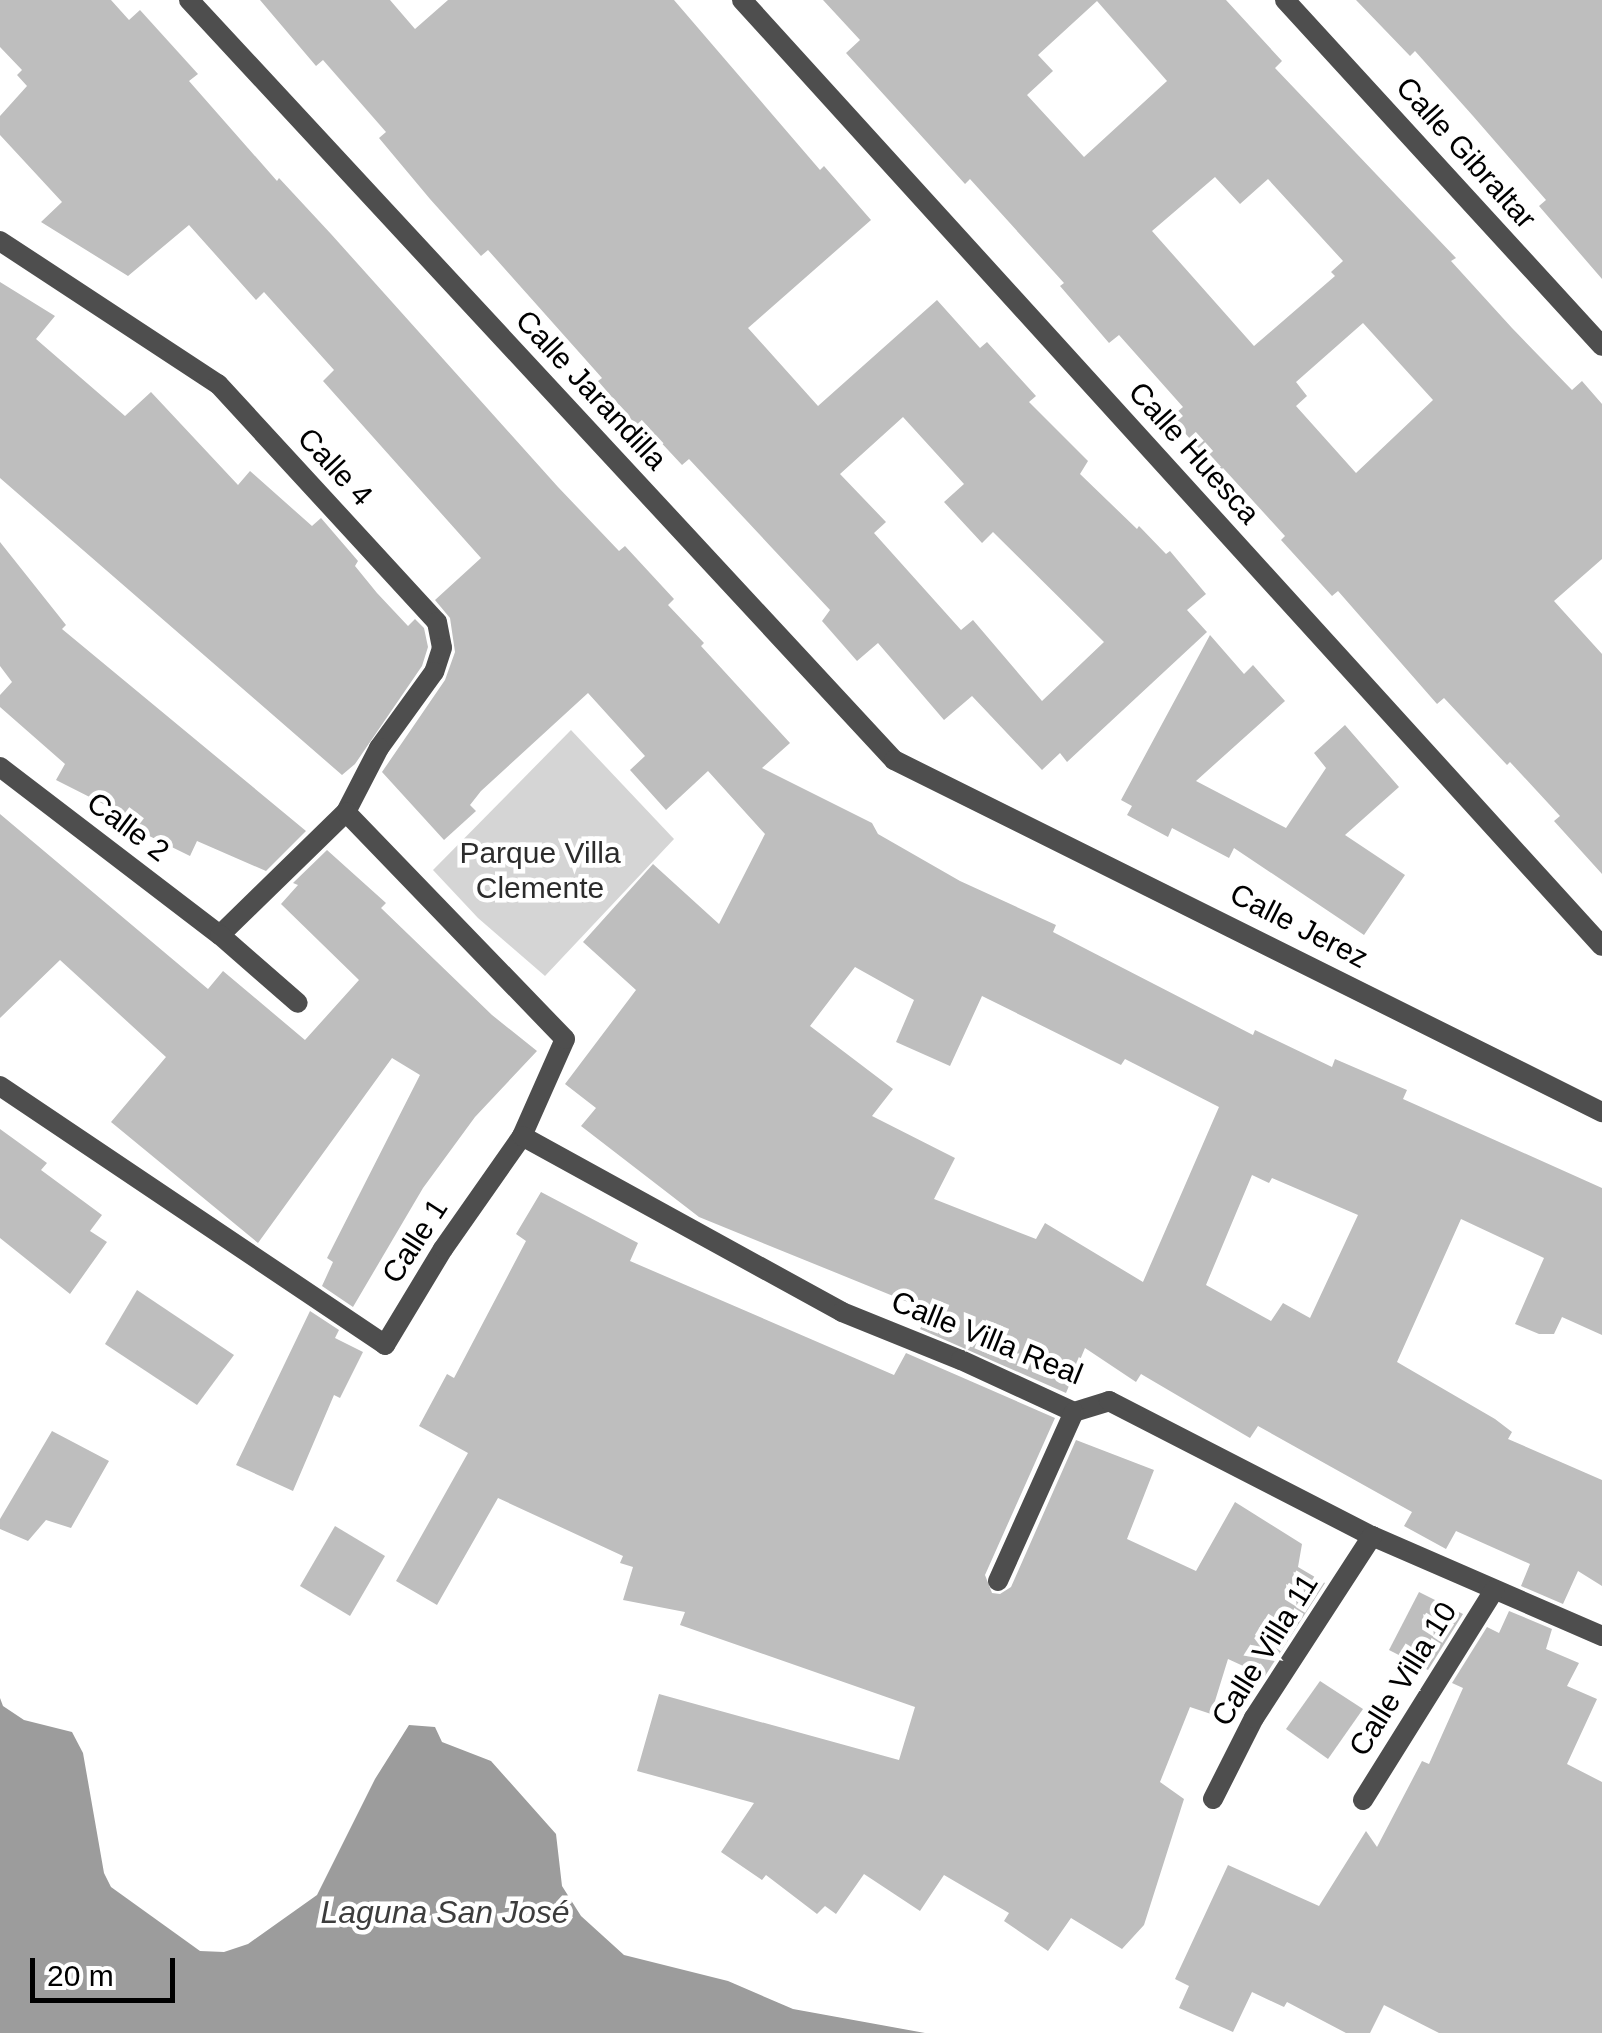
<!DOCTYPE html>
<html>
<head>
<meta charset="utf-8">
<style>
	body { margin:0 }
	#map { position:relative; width:1602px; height:2033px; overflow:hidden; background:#fff; font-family:Arial,sans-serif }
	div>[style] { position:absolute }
	.green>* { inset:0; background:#d5d5d5 }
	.water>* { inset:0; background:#9c9c9c }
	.building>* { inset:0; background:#bebebe }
	.minor>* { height:20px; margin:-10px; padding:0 10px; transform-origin:10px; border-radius:10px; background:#4e4e4e }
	span { translate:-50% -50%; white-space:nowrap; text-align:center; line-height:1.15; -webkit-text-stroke:9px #fff; paint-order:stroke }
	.street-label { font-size:30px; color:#000 }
	.park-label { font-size:30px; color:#2c2c2c }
	.water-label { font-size:32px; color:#3d3d3d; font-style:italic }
	.scale { position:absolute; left:30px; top:1958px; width:145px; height:45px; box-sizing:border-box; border:5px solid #000; border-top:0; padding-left:12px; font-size:30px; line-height:35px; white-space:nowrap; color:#000; -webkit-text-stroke:8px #fff; paint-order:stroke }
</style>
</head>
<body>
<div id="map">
	<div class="green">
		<div style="clip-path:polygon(571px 730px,674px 839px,545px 976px,478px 918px,433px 870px)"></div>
	</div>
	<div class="water">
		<div style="clip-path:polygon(0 1698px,3px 1706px,24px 1720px,72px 1732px,83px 1753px,104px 1873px,111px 1887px,200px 1951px,224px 1952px,248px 1944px,317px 1895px,375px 1779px,409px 1725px,435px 1727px,442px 1742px,491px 1761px,556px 1834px,562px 1886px,581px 1916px,624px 1955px,728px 1981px,793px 2009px,925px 2033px,0 2033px)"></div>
	</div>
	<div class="building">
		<div style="clip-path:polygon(evenodd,0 0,111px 0,129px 20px,140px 10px,198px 74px,189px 81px,277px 181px,279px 178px,331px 234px,558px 487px,619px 551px,625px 546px,674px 599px,668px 605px,704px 643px,701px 646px,790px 743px,762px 768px,872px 823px,878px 834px,960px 881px,1056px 925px,1053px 932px,1253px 1035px,1255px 1030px,1332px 1067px,1335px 1059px,1407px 1090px,1403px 1099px,1602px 1188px,1602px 1335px,1562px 1317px,1554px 1334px,1539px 1334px,1515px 1324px,1544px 1258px,1461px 1219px,1397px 1362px,1495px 1419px,1512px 1432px,1508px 1439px,1602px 1480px,1602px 1586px,1578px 1571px,1563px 1604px,1521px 1586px,1530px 1564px,1456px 1531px,1446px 1549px,1404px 1526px,1412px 1512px,1258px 1426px,1250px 1438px,1141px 1374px,1136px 1382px,1085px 1348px,1066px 1393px,920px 1329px,930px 1311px,699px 1217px,581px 1126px,596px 1108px,565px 1084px,636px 990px,583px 942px,653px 864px,719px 924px,765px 834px,708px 771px,666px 810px,630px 770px,645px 756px,588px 693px,481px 791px,470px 805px,476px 811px,444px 840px,382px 772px,445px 680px,455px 652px,450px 618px,435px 600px,481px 558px,323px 381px,334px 370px,264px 292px,256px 300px,189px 225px,128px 276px,41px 222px,62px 202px,0 135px,0 116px,27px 86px,17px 75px,22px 70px,0 47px,0 0,855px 967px,914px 1000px,896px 1042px,950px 1066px,982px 996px,1121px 1065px,1125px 1059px,1219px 1107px,1143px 1282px,1045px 1223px,1036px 1239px,934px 1199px,955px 1158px,872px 1116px,893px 1089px,810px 1026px,855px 967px,0 0,1252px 1175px,1269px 1183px,1272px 1178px,1358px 1215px,1310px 1318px,1283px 1303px,1271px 1321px,1206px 1285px,1252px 1175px)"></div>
		<div style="clip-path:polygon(evenodd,260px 0,390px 0,415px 29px,448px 0,674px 0,820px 170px,824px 166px,871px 220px,748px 328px,818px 406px,937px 300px,980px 348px,987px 342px,1036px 396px,1029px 402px,1088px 461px,1080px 474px,1137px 529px,1139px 526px,1166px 554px,1170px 551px,1206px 594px,1187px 610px,1207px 632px,1067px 762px,1060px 753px,1042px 770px,972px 696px,944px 720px,878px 643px,857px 661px,822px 621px,830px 610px,689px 459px,682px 465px,642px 422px,637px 426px,598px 381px,602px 378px,488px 250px,481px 256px,430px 199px,379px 138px,386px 132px,323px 60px,316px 66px,260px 0,903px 417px,964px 484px,944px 502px,982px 543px,993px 532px,1104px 642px,1042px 701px,973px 620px,961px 630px,874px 533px,886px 522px,840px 474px,903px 417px)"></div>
		<div style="clip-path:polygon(evenodd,823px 0,1226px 0,1282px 61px,1275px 68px,1456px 258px,1451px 261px,1512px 328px,1572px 390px,1582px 381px,1602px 404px,1602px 559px,1554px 601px,1602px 654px,1602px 874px,1554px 821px,1560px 816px,1510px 762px,1507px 765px,1444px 698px,1437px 704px,1338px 591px,1332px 596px,1281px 540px,1285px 536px,1223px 468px,1219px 472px,1171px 417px,1183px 407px,1119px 335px,1109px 343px,1060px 286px,1064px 283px,970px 179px,965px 184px,846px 53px,860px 40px,823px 0,1097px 1px,1167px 81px,1084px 157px,1027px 95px,1053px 71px,1038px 55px,1097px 1px,823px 0,1215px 177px,1240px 204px,1268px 179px,1343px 261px,1331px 272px,1335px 276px,1254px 346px,1152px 231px,1215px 177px,823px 0,1363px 323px,1433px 400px,1356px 473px,1296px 406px,1307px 396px,1296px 382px,1363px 323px)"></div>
		<div style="clip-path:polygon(1356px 0,1602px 0,1602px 279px,1539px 206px,1546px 200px,1473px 116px,1415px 51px,1410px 56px)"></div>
		<div style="clip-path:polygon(0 282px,55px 316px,36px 339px,125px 416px,151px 392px,238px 485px,250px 471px,312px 526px,321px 518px,358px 561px,355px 566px,377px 593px,408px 626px,415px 619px,424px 628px,428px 647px,422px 666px,355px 764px,342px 775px,0 478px)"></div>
		<div style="clip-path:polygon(0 542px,66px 625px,62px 629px,306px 831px,266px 871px,197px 841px,190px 856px,135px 829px,139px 822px,56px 780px,65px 764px,0 707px,0 695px,12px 682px,0 666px)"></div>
		<div style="clip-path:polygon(1210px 635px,1244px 674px,1253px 665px,1285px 701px,1196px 781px,1286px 828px,1326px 768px,1314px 753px,1345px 725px,1399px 787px,1345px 835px,1405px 875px,1364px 935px,1234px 848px,1229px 858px,1172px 828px,1168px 837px,1127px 815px,1132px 806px,1121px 800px)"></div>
		<div style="clip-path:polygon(0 814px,208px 989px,223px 971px,305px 1040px,359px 980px,281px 904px,298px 885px,293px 883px,327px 850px,386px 903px,381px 908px,492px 1015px,537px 1051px,475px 1117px,423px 1188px,353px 1307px,322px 1286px,333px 1262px,327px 1258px,420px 1075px,392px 1058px,258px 1243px,111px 1122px,166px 1057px,60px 960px,0 1018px)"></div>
		<div style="clip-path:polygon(0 1129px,47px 1163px,41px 1170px,102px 1215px,90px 1231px,107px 1242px,70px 1294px,0 1238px)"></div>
		<div style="clip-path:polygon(541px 1192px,638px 1243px,630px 1261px,894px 1375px,906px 1353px,1055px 1418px,985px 1575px,992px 1593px,1000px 1594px,1011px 1587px,1076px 1440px,1154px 1470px,1127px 1539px,1196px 1571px,1235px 1502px,1302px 1544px,1298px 1567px,1325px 1583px,1265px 1676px,1228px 1659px,1211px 1714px,1190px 1707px,1160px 1782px,1184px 1799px,1144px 1925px,1122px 1949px,1071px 1918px,1048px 1951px,1004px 1921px,1009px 1913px,944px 1875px,920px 1911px,864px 1874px,836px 1914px,825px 1906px,817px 1914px,766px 1875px,762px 1880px,721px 1852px,754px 1803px,637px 1771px,659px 1694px,899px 1760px,915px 1707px,680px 1625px,685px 1612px,623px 1600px,633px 1567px,620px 1563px,623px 1556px,498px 1498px,437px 1605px,396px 1581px,468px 1453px,419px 1426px,447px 1374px,454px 1378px,526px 1241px,516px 1234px)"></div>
		<div style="clip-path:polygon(137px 1290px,234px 1355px,197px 1405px,105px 1344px)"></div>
		<div style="clip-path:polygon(310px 1311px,339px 1330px,335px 1338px,363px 1352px,340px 1398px,334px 1395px,293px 1491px,236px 1465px)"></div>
		<div style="clip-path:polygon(52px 1431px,109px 1461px,71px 1528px,46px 1520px,28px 1541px,0 1529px,0 1519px)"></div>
		<div style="clip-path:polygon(335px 1526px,385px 1556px,350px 1616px,300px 1586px)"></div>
		<div style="clip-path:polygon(1419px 1592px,1463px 1614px,1428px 1670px,1389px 1650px)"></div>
		<div style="clip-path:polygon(1509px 1611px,1552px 1629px,1546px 1649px,1579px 1663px,1567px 1686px,1597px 1699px,1567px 1764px,1602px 1782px,1602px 2033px,1439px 2033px,1384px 2005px,1370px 2033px,1346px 2033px,1287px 2002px,1284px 2007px,1252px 1992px,1233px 2032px,1179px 2008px,1189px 1986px,1175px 1979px,1228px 1865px,1319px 1906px,1366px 1831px,1377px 1847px,1422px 1761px,1429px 1764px,1463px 1688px,1452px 1683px,1487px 1627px,1499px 1633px)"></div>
		<div style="clip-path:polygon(1320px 1681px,1363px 1709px,1328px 1759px,1286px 1729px)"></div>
	</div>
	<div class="minor">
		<div style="left:189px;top:0;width:1037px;rotate:47.15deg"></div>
		<div style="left:894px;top:760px;width:791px;rotate:26.44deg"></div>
		<div style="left:742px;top:0;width:1278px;rotate:47.73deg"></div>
		<div style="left:1285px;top:0;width:469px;rotate:47.5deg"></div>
		<div style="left:0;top:241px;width:261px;rotate:33.3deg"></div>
		<div style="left:218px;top:384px;width:323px;rotate:47.4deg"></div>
		<div style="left:437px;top:622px;width:26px;rotate:79deg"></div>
		<div style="left:442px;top:648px;width:25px;rotate:108deg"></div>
		<div style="left:434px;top:672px;width:94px;rotate:125.9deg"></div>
		<div style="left:379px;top:748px;width:72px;rotate:117.3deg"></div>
		<div style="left:346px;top:812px;width:176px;rotate:135.7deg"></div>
		<div style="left:0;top:767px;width:277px;rotate:37.4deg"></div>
		<div style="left:220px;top:935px;width:103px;rotate:41.1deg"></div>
		<div style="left:0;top:1086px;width:464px;rotate:33.9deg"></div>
		<div style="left:385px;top:1345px;width:112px;rotate:-58.9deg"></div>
		<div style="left:443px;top:1249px;width:138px;rotate:-55deg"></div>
		<div style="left:522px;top:1136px;width:106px;rotate:-66.1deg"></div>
		<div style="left:565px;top:1039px;width:315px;rotate:-134deg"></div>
		<div style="left:522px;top:1136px;width:365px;rotate:28.8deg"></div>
		<div style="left:842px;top:1312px;width:128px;rotate:22deg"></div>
		<div style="left:961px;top:1360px;width:124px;rotate:24.7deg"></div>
		<div style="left:1074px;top:1412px;width:37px;rotate:-17deg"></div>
		<div style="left:1109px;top:1401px;width:296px;rotate:27.2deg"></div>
		<div style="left:1372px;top:1536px;width:251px;rotate:23.5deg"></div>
		<div style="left:998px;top:1581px;width:185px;rotate:-65.8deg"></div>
		<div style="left:1213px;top:1799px;width:91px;rotate:-63.2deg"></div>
		<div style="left:1254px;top:1718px;width:217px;rotate:-57deg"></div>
		<div style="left:1363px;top:1800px;width:248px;rotate:-58deg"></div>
	</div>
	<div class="street-label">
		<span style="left:1466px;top:153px;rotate:48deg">Calle Gibraltar</span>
		<span style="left:591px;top:390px;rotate:47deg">Calle Jarandilla</span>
		<span style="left:1194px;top:453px;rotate:48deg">Calle Huesca</span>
		<span style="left:335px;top:467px;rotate:47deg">Calle 4</span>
		<span style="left:128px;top:827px;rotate:37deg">Calle 2</span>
		<span style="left:1299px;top:926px;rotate:27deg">Calle Jerez</span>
		<span style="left:415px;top:1241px;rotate:-57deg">Calle 1</span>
		<span style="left:987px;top:1338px;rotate:22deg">Calle Villa Real</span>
		<span style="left:1265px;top:1650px;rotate:-58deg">Calle Villa 11</span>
		<span style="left:1403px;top:1679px;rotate:-58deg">Calle Villa 10</span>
	</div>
	<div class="park-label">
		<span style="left:540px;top:870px">Parque Villa<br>Clemente</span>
	</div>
	<div class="water-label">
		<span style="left:445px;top:1912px">Laguna San José</span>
	</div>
	<div class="scale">20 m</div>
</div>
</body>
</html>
